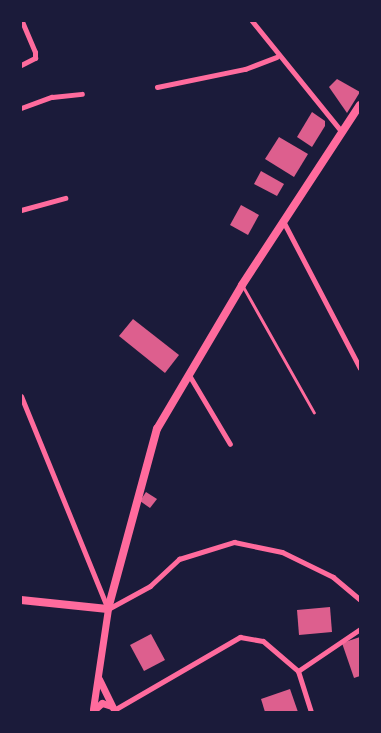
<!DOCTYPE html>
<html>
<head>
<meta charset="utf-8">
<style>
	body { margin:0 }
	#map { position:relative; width:381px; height:733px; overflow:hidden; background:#1b1b3a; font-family:"Fira Sans",sans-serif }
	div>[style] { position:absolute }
	.building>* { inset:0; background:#dd5f8e }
	.service>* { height:2.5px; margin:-1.25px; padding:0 1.25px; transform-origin:1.25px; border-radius:1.25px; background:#ff6b9d }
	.minor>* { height:5px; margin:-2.5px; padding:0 2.5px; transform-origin:2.5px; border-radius:2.5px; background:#ff6b9d }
	.tertiary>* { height:7px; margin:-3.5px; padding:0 3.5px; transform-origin:3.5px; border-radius:3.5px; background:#ff6b9d }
	.secondary>* { height:8px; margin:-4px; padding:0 4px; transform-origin:4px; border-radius:4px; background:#ff6b9d }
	span { translate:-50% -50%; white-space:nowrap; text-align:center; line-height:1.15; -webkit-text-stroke:4.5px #1b1b3a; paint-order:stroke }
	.frame { position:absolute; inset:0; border:22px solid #1b1b3a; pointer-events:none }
</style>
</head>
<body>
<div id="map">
	<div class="building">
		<div style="clip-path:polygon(337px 79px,360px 92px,347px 113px,329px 87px)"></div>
		<div style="clip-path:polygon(312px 112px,325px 121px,325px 126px,312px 147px,297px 137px)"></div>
		<div style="clip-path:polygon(279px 137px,308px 154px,294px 177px,265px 159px)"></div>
		<div style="clip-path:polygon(261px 171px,284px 184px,277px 196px,254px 184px)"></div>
		<div style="clip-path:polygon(241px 205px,259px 215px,248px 235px,230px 225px)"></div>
		<div style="clip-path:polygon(133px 319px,179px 355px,165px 373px,119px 336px)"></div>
		<div style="clip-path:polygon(146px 492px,157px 499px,150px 508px,140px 501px)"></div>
		<div style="clip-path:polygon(330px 607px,332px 632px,299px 635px,297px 610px)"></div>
		<div style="clip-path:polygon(151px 634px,165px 660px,144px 671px,130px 645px)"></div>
		<div style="clip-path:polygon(360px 637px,360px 676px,354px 678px,342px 643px)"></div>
		<div style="clip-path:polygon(290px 689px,298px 712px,265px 712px,261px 699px)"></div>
	</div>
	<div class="service">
		<div style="left:243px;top:286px;width:145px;rotate:60.6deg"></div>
	</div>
	<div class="minor">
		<div style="left:252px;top:21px;width:141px;rotate:51deg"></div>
		<div style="left:21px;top:65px;width:16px;rotate:-27deg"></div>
		<div style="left:35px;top:58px;width:6px;rotate:-90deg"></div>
		<div style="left:35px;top:52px;width:34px;rotate:-113deg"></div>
		<div style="left:157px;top:87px;width:90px;rotate:-11.6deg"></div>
		<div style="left:245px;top:69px;width:34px;rotate:-21deg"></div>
		<div style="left:21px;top:108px;width:33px;rotate:-20deg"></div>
		<div style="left:52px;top:97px;width:30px;rotate:-6deg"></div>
		<div style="left:21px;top:210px;width:46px;rotate:-15.3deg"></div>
		<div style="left:283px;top:221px;width:166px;rotate:62.4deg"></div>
		<div style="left:189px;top:375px;width:80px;rotate:59.3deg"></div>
		<div style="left:21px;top:396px;width:230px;rotate:67.8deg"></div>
		<div style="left:108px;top:609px;width:48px;rotate:-28.7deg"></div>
		<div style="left:150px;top:586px;width:40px;rotate:-43deg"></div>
		<div style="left:179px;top:559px;width:58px;rotate:-17.2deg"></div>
		<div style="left:234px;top:542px;width:49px;rotate:11.8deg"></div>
		<div style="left:282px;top:552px;width:57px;rotate:26.1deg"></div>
		<div style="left:333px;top:577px;width:35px;rotate:40deg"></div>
		<div style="left:298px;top:671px;width:75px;rotate:-34.1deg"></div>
		<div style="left:298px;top:671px;width:43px;rotate:72.4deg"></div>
		<div style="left:114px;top:710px;width:146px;rotate:-30.1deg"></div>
		<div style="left:240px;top:637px;width:23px;rotate:10deg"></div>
		<div style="left:263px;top:641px;width:46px;rotate:40.6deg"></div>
	</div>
	<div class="tertiary">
		<div style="left:99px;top:679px;width:37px;rotate:64deg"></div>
		<div style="left:93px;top:709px;width:101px;rotate:-81.5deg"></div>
		<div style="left:93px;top:711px;width:12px;rotate:-42deg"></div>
		<div style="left:102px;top:703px;width:9px;rotate:18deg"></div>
	</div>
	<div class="secondary">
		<div style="left:21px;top:600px;width:87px;rotate:5.9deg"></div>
		<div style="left:108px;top:609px;width:187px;rotate:-74.8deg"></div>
		<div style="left:157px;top:429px;width:167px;rotate:-59.4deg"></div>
		<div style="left:242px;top:285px;width:215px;rotate:-56.8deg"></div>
	</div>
	<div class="frame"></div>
</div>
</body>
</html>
